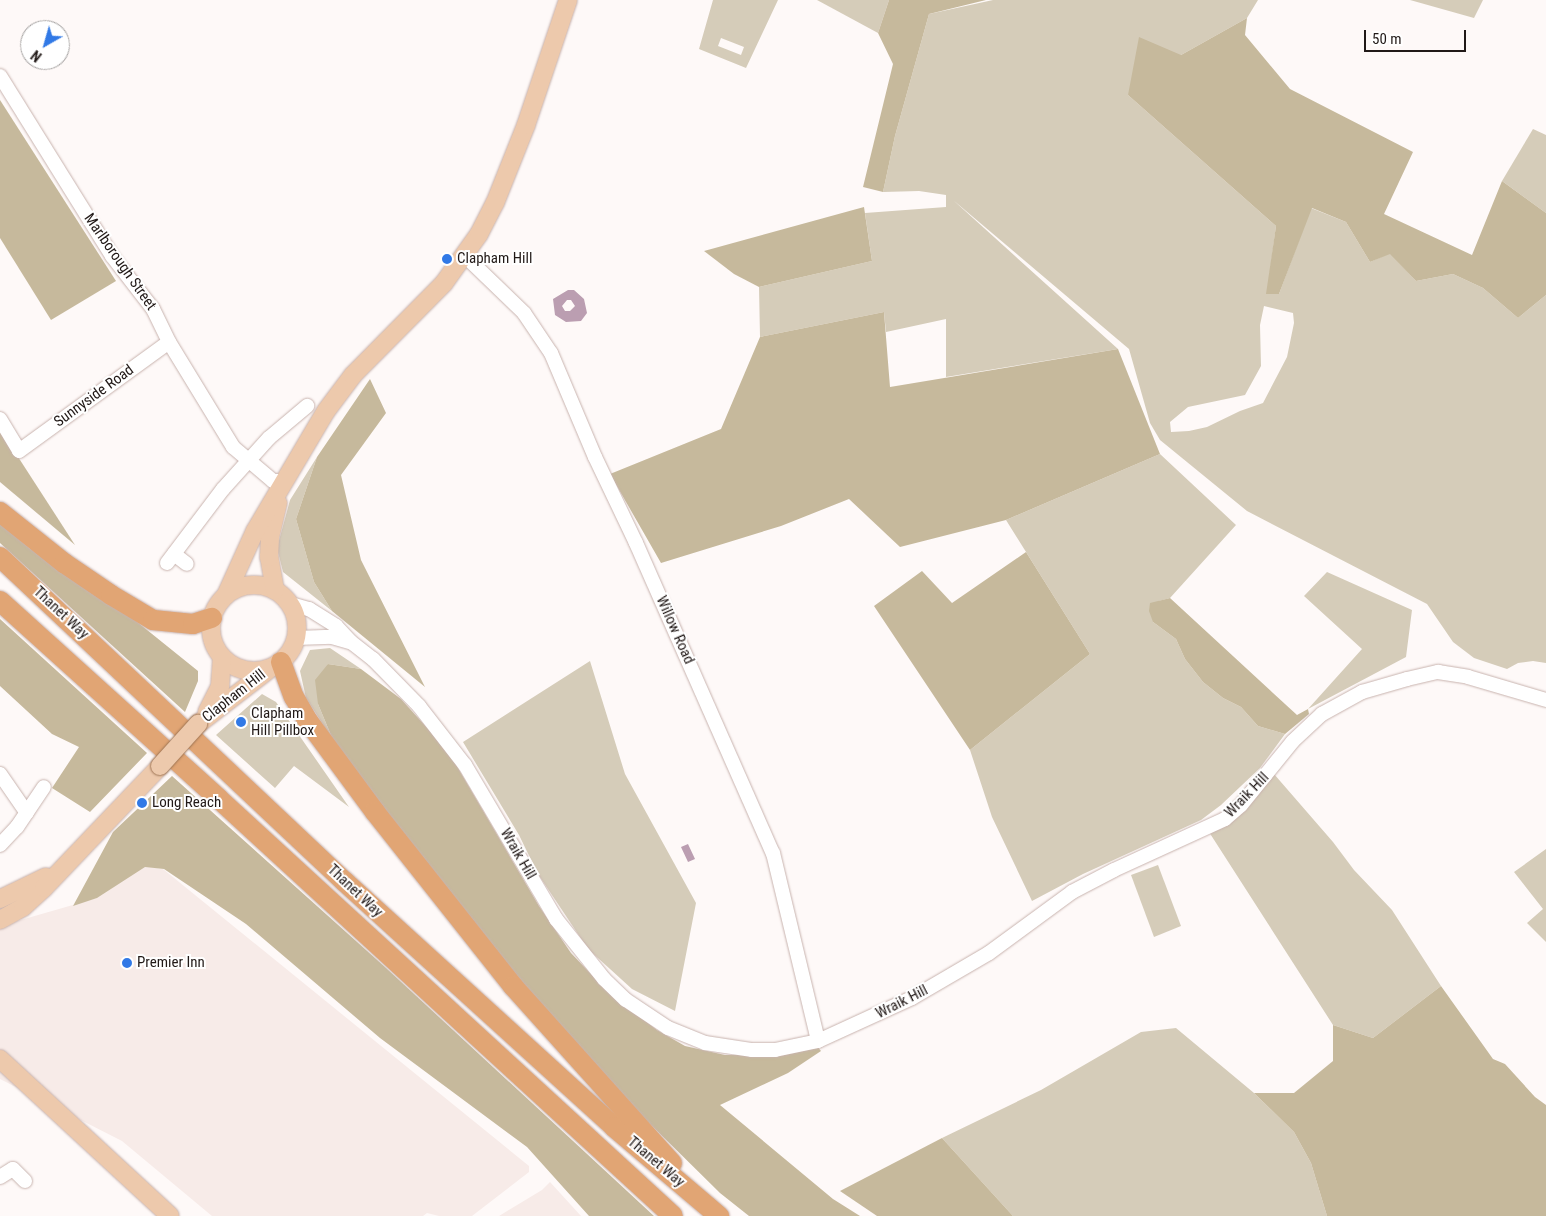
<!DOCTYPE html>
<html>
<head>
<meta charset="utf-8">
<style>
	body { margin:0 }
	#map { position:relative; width:1546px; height:1216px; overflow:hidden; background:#fef9f8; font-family:"Roboto Condensed",sans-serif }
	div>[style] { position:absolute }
	.built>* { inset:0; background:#f7ebe8 }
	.green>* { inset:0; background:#d5ccb9 }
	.forest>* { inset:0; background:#c6b99c }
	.water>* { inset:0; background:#bb9eb1 }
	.roads { filter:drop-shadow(0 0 1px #c8b3ae) drop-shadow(0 0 1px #c8b3ae) }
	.minor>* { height:14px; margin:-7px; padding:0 7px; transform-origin:7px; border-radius:7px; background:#fff }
	.major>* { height:18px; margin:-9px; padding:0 9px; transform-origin:9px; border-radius:9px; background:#edc9ac }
	.major>.ring { margin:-9px; padding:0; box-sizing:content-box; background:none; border:18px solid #edc9ac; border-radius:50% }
	.highway>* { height:20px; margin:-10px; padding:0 10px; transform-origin:10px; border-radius:10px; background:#e1a574 }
	.bridges { filter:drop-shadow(0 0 1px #9e7453) drop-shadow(0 0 1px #9e7453) }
	.major-bridge>* { height:18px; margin:-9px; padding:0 9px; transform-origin:9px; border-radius:9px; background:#edc9ac }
	.dots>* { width:14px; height:14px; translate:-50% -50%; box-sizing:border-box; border:2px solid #fff; border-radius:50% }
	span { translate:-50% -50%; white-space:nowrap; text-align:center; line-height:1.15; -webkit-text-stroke:4px #fff; paint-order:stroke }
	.poi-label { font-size:15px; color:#211917 }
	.left { translate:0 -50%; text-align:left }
	.street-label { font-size:15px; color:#211917 }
	.north { position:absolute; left:20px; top:20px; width:50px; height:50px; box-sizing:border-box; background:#fff; border:1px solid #a6a3a2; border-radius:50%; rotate:218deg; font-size:14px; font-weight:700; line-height:20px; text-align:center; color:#211917 }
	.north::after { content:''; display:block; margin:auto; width:18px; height:22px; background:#3179e6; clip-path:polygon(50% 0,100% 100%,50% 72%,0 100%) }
	.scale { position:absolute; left:1364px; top:30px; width:102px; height:22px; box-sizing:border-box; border:2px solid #211917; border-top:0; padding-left:6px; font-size:15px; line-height:18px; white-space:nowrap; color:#211917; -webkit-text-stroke:4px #fff; paint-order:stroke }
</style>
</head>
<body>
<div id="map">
	<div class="built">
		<div style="clip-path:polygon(145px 866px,163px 869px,529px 1166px,529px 1172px,472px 1216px,439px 1216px,427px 1213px,423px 1216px,212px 1216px,122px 1141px,0 1079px,0 926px,97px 898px)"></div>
		<div style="clip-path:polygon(550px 1182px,581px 1216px,499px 1216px,542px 1190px)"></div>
	</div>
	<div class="green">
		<div style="clip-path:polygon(evenodd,713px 0,778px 0,746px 68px,699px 49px,713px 0,721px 38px,744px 47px,741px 55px,718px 46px,721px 38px)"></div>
		<div style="clip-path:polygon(817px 0,889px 0,878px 33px)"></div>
		<div style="clip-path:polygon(evenodd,993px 0,1258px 0,1247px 18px,1181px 55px,1128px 95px,1276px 226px,1267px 294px,1279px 294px,1311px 208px,1346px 222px,1370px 262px,1390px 253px,1416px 281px,1453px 274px,1483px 288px,1518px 318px,1546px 295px,1546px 663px,1533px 661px,1518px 663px,1507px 669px,1474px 658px,1453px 642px,1427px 604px,1247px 511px,1160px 440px,1150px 423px,1129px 349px,953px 200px,1118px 349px,946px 377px,946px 319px,886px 332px,884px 312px,760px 337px,759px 287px,872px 261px,865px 213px,946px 207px,946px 195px,919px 191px,883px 192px,895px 136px,929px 14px,993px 0,1264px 306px,1293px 313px,1294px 323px,1287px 357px,1263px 403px,1240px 411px,1207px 427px,1189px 431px,1171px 432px,1170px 422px,1188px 407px,1245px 395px,1261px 366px,1260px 325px,1264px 306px)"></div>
		<div style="clip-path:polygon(1410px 0,1483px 0,1474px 18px)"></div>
		<div style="clip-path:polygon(1533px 129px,1546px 135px,1546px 213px,1502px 181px)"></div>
		<div style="clip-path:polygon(1160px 454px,1236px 525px,1170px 598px,1159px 601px,1153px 622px,1176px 639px,1185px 659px,1203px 682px,1223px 698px,1241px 707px,1258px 726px,1285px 734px,1260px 768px,1221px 805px,1201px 820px,1083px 874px,1032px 901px,992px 817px,970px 750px,1090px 654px,1006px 520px)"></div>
		<div style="clip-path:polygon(317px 457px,296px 519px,314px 582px,332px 611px,283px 572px,277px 548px,290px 500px)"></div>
		<div style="clip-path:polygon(1327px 572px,1412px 610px,1406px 657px,1308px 709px,1362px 649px,1304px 596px)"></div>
		<div style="clip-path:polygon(330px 648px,361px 669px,328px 664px,318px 704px,333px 740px,306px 698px,300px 671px,310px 650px)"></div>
		<div style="clip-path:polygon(590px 661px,625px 774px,696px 903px,675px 1011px,632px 989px,588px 949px,538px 874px,519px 835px,463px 742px)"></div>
		<div style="clip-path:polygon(262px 694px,276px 702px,349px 807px,294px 766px,275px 788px,216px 735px)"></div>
		<div style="clip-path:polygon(1274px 774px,1333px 842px,1354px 870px,1392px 910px,1441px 986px,1373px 1038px,1333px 1025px,1209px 832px)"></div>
		<div style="clip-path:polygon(1546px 849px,1546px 942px,1527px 923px,1543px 909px,1514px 872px)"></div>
		<div style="clip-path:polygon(1158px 865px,1181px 926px,1154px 937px,1131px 875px)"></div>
		<div style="clip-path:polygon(1176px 1028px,1254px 1093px,1294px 1132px,1311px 1163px,1327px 1216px,1013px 1216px,942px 1138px,1041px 1090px,1141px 1032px)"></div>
	</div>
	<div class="forest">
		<div style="clip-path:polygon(889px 0,986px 0,929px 14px,895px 136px,883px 192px,863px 187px,893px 64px,878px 33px)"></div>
		<div style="clip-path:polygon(1247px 18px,1245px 35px,1290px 89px,1413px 152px,1384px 214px,1472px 255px,1502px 181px,1546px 213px,1546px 295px,1518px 318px,1483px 288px,1453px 274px,1416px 281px,1390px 254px,1370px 262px,1346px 222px,1312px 208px,1279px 294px,1266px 294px,1276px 226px,1128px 95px,1139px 37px,1181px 55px)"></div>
		<div style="clip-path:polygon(0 100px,116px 281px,51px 320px,0 238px)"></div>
		<div style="clip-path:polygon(864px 207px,872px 261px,759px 287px,734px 274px,704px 251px)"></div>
		<div style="clip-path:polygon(884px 312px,890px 387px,1118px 349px,1160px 454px,1006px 520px,900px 547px,849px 499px,781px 526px,661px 563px,610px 474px,721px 429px,760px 337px)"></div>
		<div style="clip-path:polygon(370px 379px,386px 413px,341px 475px,361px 560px,425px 687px,332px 611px,314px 582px,296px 519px,317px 457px)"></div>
		<div style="clip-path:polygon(0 429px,75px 545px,0 482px)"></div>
		<div style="clip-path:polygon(0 523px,29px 548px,126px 613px,198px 671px,198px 681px,185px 712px,0 543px)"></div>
		<div style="clip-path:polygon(1026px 552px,1090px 654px,970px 750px,874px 606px,922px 571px,952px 603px)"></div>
		<div style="clip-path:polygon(1170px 598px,1297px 715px,1308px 709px,1309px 714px,1285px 734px,1258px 726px,1241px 707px,1223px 698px,1203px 682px,1185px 659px,1176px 639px,1153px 622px,1149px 611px,1150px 603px)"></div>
		<div style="clip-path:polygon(0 619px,147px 753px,90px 812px,52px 788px,79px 747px,52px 734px,0 686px)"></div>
		<div style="clip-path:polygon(328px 664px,361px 669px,401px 699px,448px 751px,539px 906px,571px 953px,609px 993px,657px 1030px,685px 1046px,725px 1055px,773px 1055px,817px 1046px,821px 1051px,788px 1073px,720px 1105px,833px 1199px,860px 1216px,749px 1216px,720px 1193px,643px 1117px,470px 924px,333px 740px,318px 704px,315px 680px)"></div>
		<div style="clip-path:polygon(172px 776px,385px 967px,654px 1216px,589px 1216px,527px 1147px,380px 1038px,246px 924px,164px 869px,145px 867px,97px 898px,73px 906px,113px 832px)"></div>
		<div style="clip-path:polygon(1441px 986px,1493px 1059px,1505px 1064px,1535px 1097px,1546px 1105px,1546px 1216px,1327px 1216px,1311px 1163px,1294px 1132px,1254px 1093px,1294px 1093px,1333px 1061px,1333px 1025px,1373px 1038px)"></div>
		<div style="clip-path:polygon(942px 1138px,1013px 1216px,877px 1216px,840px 1191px)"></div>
	</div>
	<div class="water">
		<div style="clip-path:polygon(evenodd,568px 290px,574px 290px,584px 299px,587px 313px,581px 321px,566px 322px,555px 315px,553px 299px,568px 290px,567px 300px,571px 300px,575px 306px,570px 311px,565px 311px,562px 306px,567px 300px)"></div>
		<div style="clip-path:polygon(688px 844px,695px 859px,688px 862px,681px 847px)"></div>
	</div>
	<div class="roads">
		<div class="minor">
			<div style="left:0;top:76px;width:212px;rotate:58.1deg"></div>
			<div style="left:112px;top:256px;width:67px;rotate:52.3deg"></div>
			<div style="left:153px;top:309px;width:37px;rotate:64deg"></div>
			<div style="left:169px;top:342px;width:123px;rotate:58.6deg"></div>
			<div style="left:233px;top:447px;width:52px;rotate:40.4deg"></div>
			<div style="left:273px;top:481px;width:12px"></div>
			<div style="left:463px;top:254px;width:85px;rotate:44deg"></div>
			<div style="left:524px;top:313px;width:48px;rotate:56deg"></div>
			<div style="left:551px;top:353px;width:113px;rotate:67.1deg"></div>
			<div style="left:595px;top:457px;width:95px;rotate:64.5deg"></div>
			<div style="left:636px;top:543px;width:339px;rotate:66.2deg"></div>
			<div style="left:773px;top:853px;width:193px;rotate:76.5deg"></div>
			<div style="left:0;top:419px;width:37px;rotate:59deg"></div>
			<div style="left:19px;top:451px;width:185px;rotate:-36deg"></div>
			<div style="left:174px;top:554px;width:16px;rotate:38deg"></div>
			<div style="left:167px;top:563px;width:93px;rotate:-52.9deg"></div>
			<div style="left:223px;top:489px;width:69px;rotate:-48deg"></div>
			<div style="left:269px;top:438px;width:50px;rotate:-40.1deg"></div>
			<div style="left:291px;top:604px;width:19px;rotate:16deg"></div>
			<div style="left:309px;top:609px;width:32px;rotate:32deg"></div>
			<div style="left:336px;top:626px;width:22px;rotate:47deg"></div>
			<div style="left:351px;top:642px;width:28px;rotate:38deg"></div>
			<div style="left:373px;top:659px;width:66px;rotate:45.6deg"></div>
			<div style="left:419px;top:706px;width:75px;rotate:52.1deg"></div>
			<div style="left:465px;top:765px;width:179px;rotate:59.4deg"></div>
			<div style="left:556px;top:919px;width:77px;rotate:51.3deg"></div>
			<div style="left:604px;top:979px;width:30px;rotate:44deg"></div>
			<div style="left:626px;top:1000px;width:50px;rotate:33.7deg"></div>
			<div style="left:668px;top:1028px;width:40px;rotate:22deg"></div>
			<div style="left:705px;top:1043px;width:48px;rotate:8.5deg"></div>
			<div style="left:752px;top:1050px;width:23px"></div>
			<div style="left:775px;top:1050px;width:44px;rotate:-11.8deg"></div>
			<div style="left:818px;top:1041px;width:103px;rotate:-24.6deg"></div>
			<div style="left:912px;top:998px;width:89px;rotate:-30.3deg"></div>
			<div style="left:989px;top:953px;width:103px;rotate:-36.3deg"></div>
			<div style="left:1072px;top:892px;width:47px;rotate:-27.6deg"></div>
			<div style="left:1114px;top:870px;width:122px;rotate:-24.7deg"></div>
			<div style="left:1225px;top:819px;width:21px;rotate:-41deg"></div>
			<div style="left:1241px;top:805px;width:82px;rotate:-50.9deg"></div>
			<div style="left:1293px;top:741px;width:40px;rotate:-43deg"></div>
			<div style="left:1322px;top:714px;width:46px;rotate:-28.8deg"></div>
			<div style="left:1362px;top:692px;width:47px;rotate:-16.1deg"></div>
			<div style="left:1407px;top:679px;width:32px;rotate:-13deg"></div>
			<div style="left:1438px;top:672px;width:30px;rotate:9deg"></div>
			<div style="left:1468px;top:677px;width:81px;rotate:16.4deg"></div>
			<div style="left:296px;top:638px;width:36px;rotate:-2deg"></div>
			<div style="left:332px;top:637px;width:19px;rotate:16deg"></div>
			<div style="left:0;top:774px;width:47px;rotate:55.3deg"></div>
			<div style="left:0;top:845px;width:25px;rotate:-47deg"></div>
			<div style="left:17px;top:827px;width:48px;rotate:-56deg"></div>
			<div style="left:0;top:1177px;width:15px;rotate:-32deg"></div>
			<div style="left:13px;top:1169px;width:17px;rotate:45deg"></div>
		</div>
		<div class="major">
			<div class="ring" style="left:211px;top:585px;width:68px;height:68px"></div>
			<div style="left:275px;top:590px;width:34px;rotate:-100deg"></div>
			<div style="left:269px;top:557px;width:20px;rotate:-87deg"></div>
			<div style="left:270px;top:537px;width:35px;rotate:-77deg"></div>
			<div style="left:226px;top:595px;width:70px;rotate:-65.6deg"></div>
			<div style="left:255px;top:531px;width:139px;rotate:-59.4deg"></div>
			<div style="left:326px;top:411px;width:45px;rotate:-53.1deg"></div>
			<div style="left:353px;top:375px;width:129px;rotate:-45.3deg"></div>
			<div style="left:444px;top:283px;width:60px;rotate:-54.5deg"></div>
			<div style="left:479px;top:234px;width:35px;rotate:-63deg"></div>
			<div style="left:495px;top:203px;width:84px;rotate:-68.3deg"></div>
			<div style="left:526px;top:125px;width:132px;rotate:-71.4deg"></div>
			<div style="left:207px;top:712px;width:29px;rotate:-63deg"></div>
			<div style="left:220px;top:686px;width:29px;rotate:-86deg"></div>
			<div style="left:198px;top:724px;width:88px;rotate:-37.6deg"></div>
			<div style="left:0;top:899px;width:51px;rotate:-25.6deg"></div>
			<div style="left:0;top:920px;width:26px;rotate:-29deg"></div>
			<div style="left:23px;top:907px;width:28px;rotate:-42deg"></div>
			<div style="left:44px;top:888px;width:168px;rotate:-46.4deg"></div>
			<div style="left:0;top:1059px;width:231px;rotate:42.7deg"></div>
		</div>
		<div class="highway">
			<div style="left:0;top:512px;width:82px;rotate:38.6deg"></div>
			<div style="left:64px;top:563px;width:57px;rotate:34.2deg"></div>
			<div style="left:111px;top:595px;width:49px;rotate:30.8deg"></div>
			<div style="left:153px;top:620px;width:40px;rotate:5.7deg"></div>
			<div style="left:193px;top:624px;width:20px;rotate:-18deg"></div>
			<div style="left:0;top:557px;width:474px;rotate:43.3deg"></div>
			<div style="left:345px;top:882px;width:364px;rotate:42.3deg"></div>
			<div style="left:614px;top:1127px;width:138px;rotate:40.3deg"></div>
			<div style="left:0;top:601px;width:295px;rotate:42.1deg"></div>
			<div style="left:219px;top:799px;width:616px;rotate:42.57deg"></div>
			<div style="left:281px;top:662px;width:37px;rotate:70deg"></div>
			<div style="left:294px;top:697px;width:28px;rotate:60deg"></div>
			<div style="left:308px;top:721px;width:113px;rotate:53.6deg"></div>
			<div style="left:375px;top:812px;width:222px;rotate:51.6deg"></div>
			<div style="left:513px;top:986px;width:238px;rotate:48.1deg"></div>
		</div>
	</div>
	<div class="bridges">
		<div class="major-bridge">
			<div style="left:160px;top:766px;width:57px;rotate:-47.9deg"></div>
		</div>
	</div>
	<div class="dots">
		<div style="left:447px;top:259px;background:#3179e6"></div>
		<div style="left:241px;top:722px;background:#3179e6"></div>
		<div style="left:142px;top:803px;background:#3179e6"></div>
		<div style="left:127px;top:963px;background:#3179e6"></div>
	</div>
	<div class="poi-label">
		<span class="left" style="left:457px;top:259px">Clapham Hill</span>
		<span class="left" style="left:251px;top:722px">Clapham<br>Hill Pillbox</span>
		<span class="left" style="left:152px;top:803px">Long Reach</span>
		<span class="left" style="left:137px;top:963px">Premier Inn</span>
	</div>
	<div class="street-label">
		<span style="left:120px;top:262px;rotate:55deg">Marlborough Street</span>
		<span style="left:94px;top:396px;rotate:-36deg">Sunnyside Road</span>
		<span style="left:61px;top:613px;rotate:43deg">Thanet Way</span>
		<span style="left:675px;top:630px;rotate:66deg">Willow Road</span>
		<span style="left:234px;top:696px;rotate:-38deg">Clapham Hill</span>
		<span style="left:1247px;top:795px;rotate:-46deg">Wraik Hill</span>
		<span style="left:518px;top:854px;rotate:60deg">Wraik Hill</span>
		<span style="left:355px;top:891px;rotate:43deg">Thanet Way</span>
		<span style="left:902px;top:1002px;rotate:-27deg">Wraik Hill</span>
		<span style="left:656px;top:1162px;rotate:40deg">Thanet Way</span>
	</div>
	<div class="north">N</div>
	<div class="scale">50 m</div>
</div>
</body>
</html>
